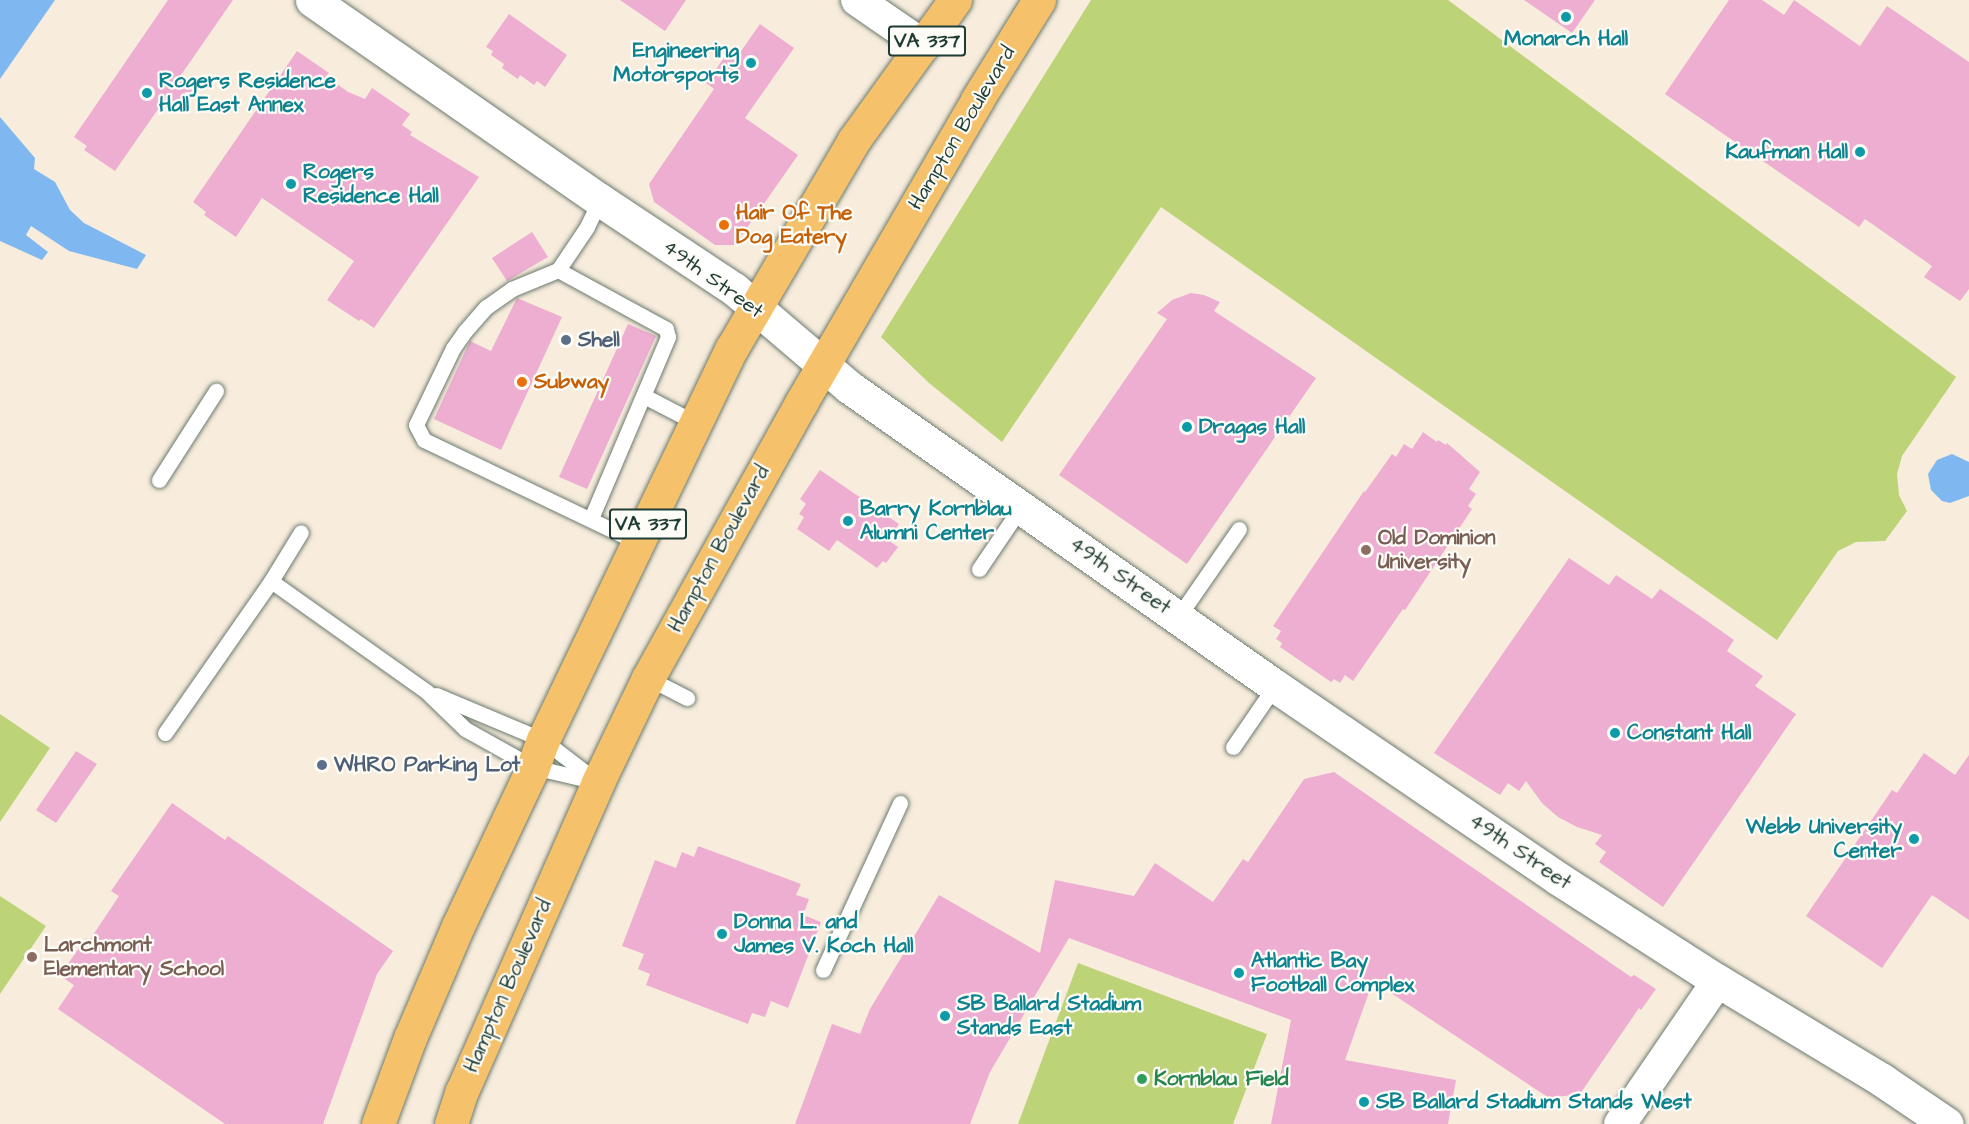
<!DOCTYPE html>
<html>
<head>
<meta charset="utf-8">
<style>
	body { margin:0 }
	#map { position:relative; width:1969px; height:1124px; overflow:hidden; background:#f8eddd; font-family:"Architects Daughter",sans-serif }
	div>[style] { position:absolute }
	.green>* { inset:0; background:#bdd378 }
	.water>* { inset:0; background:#7fb8f0 }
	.building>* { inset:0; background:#edaed1 }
	.roads { filter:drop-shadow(0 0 2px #6b7b6f) drop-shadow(0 0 2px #6b7b6f) }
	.service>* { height:15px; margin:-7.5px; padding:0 7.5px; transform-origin:7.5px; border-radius:7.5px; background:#fff }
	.minor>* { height:32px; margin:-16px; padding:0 16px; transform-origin:16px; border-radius:16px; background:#fff }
	.tertiary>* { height:33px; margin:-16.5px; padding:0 16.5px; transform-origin:16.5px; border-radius:16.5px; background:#fff }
	.primary>* { height:33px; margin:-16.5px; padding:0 16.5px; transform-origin:16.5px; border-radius:16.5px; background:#f5c16b }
	.dots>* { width:16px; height:16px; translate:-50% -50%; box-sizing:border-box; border:3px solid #fdfcf7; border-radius:50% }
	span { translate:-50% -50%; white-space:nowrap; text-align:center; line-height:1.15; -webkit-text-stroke:4.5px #fdfcf7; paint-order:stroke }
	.shield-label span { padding:2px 4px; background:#fdfcf7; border:2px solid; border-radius:4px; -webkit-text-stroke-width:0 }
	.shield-label { font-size:20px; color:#1f3d34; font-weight:700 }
	.culture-label { font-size:21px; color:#0d838f; font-weight:700 }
	.right { translate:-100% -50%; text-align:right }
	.left { translate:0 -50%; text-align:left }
	.street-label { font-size:21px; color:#1f3d34 }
	.food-label { font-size:21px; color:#c56008; font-weight:700 }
	.service-label { font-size:21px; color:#4e5e75; font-weight:700 }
	.education-label { font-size:21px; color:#785e54; font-weight:700 }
	.leisure-label { font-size:21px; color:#27864d; font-weight:700 }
</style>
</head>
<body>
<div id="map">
	<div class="green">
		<div style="clip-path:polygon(1091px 0,1448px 0,1956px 377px,1902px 456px,1897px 474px,1899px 495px,1907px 511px,1885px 541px,1856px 542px,1838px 551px,1777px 640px,1161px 207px,1002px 442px,929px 383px,881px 337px)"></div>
		<div style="clip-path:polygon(0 714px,50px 748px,0 822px)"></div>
		<div style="clip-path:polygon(0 896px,46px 926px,0 994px)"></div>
		<div style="clip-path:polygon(1078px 963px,1267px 1034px,1233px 1124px,1018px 1124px)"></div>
	</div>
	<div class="water">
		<div style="clip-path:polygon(0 0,55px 0,0 79px)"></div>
		<div style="clip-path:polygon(0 117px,35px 158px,34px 169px,55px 182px,70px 210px,84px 223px,146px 255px,137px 269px,69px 251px,31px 226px,26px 235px,48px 252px,42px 260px,0 241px)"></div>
		<div style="clip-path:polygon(1952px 454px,1969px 462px,1969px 496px,1950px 503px,1942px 501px,1931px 490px,1928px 474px,1937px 460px)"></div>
	</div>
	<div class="building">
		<div style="clip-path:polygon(168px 0,233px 0,181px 75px,196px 85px,177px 112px,163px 102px,115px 171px,84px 150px,87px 146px,74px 137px)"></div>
		<div style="clip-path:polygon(620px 0,686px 0,665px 31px)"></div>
		<div style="clip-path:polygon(1524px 0,1595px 0,1572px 33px)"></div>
		<div style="clip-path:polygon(1729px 0,1762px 0,1784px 15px,1794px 0,1860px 46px,1887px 6px,1969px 62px,1969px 289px,1960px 301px,1924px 277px,1932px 266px,1865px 219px,1859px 227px,1665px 94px)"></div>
		<div style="clip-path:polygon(509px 14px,567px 55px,545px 87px,537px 81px,534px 85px,520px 75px,518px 79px,502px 68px,504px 64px,491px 55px,493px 51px,486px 47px)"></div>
		<div style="clip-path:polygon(760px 24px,794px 48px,745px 118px,798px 155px,735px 245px,715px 245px,654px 202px,649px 184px,714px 89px,706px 83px,714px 72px,730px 49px,739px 54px)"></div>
		<div style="clip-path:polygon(297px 51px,329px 73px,326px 76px,348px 92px,365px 99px,372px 88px,410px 114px,402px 125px,412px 132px,410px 135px,479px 177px,374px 328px,361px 319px,359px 321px,327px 300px,354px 261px,262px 198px,236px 237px,204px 215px,206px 212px,193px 202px)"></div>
		<div style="clip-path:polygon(532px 232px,548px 257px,507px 281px,492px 258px)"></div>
		<div style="clip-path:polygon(1191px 293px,1204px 295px,1220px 302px,1214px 311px,1316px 378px,1187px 564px,1059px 475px,1167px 319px,1157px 313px,1172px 300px)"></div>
		<div style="clip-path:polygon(517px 298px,562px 317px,501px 450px,434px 419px,470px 341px,491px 351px)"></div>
		<div style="clip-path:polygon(628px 324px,656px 336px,587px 489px,559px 477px)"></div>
		<div style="clip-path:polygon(1423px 432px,1437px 442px,1438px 440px,1446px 445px,1447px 443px,1480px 472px,1469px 489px,1476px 494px,1468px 506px,1472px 509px,1405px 610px,1403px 609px,1353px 681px,1345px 675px,1340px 683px,1334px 679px,1331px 682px,1280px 647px,1282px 643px,1276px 639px,1281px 631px,1273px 626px,1364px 491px,1365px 492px,1392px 454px,1396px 457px,1404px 444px,1412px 449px)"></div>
		<div style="clip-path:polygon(820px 470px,899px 524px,888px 540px,898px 547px,886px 563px,883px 561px,877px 568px,837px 540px,829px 551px,797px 529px,804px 517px,799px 514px,806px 504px,800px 499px)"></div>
		<div style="clip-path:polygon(1569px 558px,1609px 585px,1616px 575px,1652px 599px,1660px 589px,1697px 614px,1734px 640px,1727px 651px,1763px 676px,1755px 686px,1796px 714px,1663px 907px,1599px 862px,1606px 852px,1595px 844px,1602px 835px,1577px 827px,1558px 817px,1542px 803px,1526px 781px,1519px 791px,1508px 783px,1500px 795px,1434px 753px)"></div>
		<div style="clip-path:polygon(76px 751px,97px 764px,56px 823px,36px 810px)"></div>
		<div style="clip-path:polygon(1924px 753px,1955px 775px,1969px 755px,1969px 920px,1932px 895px,1882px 968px,1806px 916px,1892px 790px,1897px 793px)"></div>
		<div style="clip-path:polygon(1334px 772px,1631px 977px,1634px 975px,1656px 989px,1641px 1010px,1639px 1008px,1580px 1094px,1549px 1098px,1373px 981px,1345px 1060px,1456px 1080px,1448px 1124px,1271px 1124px,1291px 1020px,1069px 938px,990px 1072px,970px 1124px,795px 1124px,832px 1024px,860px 1034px,870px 1009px,939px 895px,1040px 953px,1055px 880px,1134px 896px,1155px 863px,1213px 902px,1243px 859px,1248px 862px,1304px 779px)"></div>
		<div style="clip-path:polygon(172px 803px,225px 840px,228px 836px,393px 951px,377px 974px,323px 1124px,225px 1124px,58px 1009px,74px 985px,63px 978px,68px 970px,65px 968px,86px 938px,89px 941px,119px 896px,111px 891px)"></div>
		<div style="clip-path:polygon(698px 846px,801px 884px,796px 895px,809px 899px,803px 915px,821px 922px,788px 1008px,771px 1001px,765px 1017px,752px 1013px,748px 1024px,646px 985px,650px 974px,638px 969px,644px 954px,622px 946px,655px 860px,676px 868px,682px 852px,694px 857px)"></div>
	</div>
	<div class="roads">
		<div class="service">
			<div style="left:600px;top:200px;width:30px;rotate:116deg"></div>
			<div style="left:587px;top:227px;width:52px;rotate:124deg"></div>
			<div style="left:558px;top:270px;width:50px;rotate:157.6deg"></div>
			<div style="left:512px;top:289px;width:32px;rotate:145deg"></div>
			<div style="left:486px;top:307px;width:32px;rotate:131deg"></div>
			<div style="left:465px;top:331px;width:21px;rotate:125deg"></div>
			<div style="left:453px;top:348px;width:85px;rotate:115.7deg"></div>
			<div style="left:416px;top:425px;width:17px;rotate:62deg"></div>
			<div style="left:424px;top:440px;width:238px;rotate:25.6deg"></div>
			<div style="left:558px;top:270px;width:123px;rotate:28.6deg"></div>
			<div style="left:666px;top:329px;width:8px;rotate:76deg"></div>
			<div style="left:668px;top:337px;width:197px;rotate:113deg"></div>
			<div style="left:644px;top:396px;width:59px;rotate:27.4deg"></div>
			<div style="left:159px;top:480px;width:106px;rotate:-57.4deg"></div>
			<div style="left:979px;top:569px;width:75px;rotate:-55.9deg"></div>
			<div style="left:271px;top:581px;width:191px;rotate:35.4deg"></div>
			<div style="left:427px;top:692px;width:53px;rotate:44.2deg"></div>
			<div style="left:465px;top:729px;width:78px;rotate:29.2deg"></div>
			<div style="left:533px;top:767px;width:67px;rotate:13deg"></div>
			<div style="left:1178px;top:617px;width:107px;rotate:-55.3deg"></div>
			<div style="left:648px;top:678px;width:44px;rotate:27.1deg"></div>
			<div style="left:436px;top:695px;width:116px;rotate:22.8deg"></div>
			<div style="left:543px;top:740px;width:64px;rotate:37.4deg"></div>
			<div style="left:165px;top:733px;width:185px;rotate:-55.1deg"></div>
			<div style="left:271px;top:581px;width:57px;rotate:-58.5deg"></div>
			<div style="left:1233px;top:747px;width:74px;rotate:-55.5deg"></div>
			<div style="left:823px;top:970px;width:184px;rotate:-65.2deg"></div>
		</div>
		<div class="minor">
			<div style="left:857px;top:0;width:81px;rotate:34.5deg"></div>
			<div style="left:1620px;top:1124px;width:173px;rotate:-55.6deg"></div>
		</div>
		<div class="tertiary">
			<div style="left:312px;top:0;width:351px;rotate:34.8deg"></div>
			<div style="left:600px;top:200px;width:161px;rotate:33.6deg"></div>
			<div style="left:734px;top:289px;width:151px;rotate:40.4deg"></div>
			<div style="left:849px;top:387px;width:520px;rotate:35.06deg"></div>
			<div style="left:1275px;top:686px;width:343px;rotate:34.2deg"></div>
			<div style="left:1559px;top:879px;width:189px;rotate:32.7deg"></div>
			<div style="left:1718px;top:981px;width:192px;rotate:31.1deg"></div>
			<div style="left:1882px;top:1080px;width:78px;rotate:34.1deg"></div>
		</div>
		<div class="primary">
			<div style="left:378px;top:1124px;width:92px;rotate:-69.6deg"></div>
			<div style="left:410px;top:1038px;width:122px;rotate:-66.8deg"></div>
			<div style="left:458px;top:926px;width:176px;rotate:-64.7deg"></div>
			<div style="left:533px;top:767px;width:29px;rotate:-70deg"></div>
			<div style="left:543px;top:740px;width:435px;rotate:-64.3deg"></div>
			<div style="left:732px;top:348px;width:241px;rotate:-59.6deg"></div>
			<div style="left:854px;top:140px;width:173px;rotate:-54.2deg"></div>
			<div style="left:451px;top:1124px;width:35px;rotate:-72deg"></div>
			<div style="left:462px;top:1091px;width:338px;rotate:-66.2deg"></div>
			<div style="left:598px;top:782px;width:115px;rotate:-64.3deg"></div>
			<div style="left:648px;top:678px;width:315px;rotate:-60.9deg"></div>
			<div style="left:801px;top:403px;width:350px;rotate:-59.8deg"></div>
			<div style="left:977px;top:100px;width:118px;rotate:-58.2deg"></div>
		</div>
	</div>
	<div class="dots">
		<div style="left:1566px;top:17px;background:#0f9aa8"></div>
		<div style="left:751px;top:63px;background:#0f9aa8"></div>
		<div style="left:147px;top:93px;background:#0f9aa8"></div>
		<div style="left:1860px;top:152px;background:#0f9aa8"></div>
		<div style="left:291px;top:184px;background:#0f9aa8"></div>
		<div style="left:724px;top:225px;background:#e8710a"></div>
		<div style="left:566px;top:340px;background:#5c6f8a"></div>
		<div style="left:522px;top:382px;background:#e8710a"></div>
		<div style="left:1187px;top:427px;background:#0f9aa8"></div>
		<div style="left:848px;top:521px;background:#0f9aa8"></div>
		<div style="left:1366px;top:550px;background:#8d6e63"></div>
		<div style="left:1615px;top:733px;background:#0f9aa8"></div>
		<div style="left:322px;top:765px;background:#5c6f8a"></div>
		<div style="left:1914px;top:839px;background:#0f9aa8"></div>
		<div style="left:722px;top:934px;background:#0f9aa8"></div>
		<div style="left:32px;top:957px;background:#8d6e63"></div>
		<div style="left:1239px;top:973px;background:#0f9aa8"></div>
		<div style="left:945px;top:1016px;background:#0f9aa8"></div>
		<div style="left:1142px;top:1079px;background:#2e9e5b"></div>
		<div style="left:1364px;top:1102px;background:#0f9aa8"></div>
	</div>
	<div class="shield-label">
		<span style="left:927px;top:41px">VA 337</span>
		<span style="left:648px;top:524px">VA 337</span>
	</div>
	<div class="culture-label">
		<span style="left:1566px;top:39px">Monarch Hall</span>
		<span class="right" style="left:739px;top:63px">Engineering<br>Motorsports</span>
		<span class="left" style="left:159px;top:93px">Rogers Residence<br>Hall East Annex</span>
		<span class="right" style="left:1848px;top:152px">Kaufman Hall</span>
		<span class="left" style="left:303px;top:184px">Rogers<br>Residence Hall</span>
		<span class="left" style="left:1199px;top:427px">Dragas Hall</span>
		<span class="left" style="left:860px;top:521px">Barry Kornblau<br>Alumni Center</span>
		<span class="left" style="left:1627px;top:733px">Constant Hall</span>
		<span class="right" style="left:1902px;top:839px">Webb University<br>Center</span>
		<span class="left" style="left:734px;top:934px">Donna L. and<br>James V. Koch Hall</span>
		<span class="left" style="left:1251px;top:973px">Atlantic Bay<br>Football Complex</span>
		<span class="left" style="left:957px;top:1016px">SB Ballard Stadium<br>Stands East</span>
		<span class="left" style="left:1376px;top:1102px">SB Ballard Stadium Stands West</span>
	</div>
	<div class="street-label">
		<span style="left:962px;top:128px;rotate:-59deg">Hampton Boulevard</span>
		<span style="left:713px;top:279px;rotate:36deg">49th Street</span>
		<span style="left:719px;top:549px;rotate:-61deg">Hampton Boulevard</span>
		<span style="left:1120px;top:576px;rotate:35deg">49th Street</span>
		<span style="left:1520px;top:852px;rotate:34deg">49th Street</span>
		<span style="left:508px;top:986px;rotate:-66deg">Hampton Boulevard</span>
	</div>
	<div class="food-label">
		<span class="left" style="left:736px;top:225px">Hair Of The<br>Dog Eatery</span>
		<span class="left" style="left:534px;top:382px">Subway</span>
	</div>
	<div class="service-label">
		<span class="left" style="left:578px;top:340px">Shell</span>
		<span class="left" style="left:334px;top:765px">WHRO Parking Lot</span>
	</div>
	<div class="education-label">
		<span class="left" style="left:1378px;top:550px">Old Dominion<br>University</span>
		<span class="left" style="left:44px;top:957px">Larchmont<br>Elementary School</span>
	</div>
	<div class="leisure-label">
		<span class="left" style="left:1154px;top:1079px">Kornblau Field</span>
	</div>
</div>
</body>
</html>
